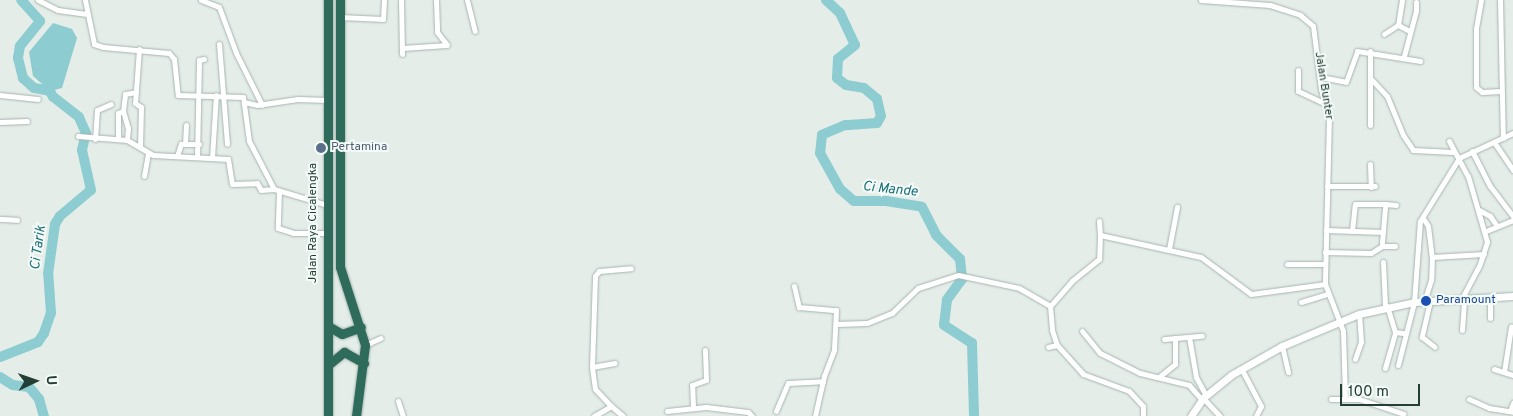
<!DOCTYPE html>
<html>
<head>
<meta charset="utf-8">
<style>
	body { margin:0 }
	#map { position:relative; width:1513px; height:416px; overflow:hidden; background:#e4ede8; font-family:Overpass,sans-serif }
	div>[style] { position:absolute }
	.water>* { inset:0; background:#8dccd1 }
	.river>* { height:10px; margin:-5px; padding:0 5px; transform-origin:5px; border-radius:5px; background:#8dccd1 }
	.roads { filter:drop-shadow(0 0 1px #a6b5af) drop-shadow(0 0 1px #a6b5af) }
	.street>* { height:5px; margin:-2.5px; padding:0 2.5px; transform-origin:2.5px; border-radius:2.5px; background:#fff }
	.secondary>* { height:7px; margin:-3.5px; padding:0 3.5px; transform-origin:3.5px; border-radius:3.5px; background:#fff }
	.highway>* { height:9px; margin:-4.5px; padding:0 4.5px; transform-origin:4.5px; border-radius:4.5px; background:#2f6b5a }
	.dots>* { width:14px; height:14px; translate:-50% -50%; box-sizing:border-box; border:2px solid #f4faf7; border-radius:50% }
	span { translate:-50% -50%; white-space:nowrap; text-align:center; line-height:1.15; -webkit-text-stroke:4px #f4faf7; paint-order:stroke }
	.street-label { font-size:12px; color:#233f35 }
	.service-label { font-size:12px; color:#4e5e75 }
	.left { translate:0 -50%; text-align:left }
	.transit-label { font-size:12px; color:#164399 }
	.water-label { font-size:14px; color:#1d727a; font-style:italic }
	.north { position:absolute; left:10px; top:356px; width:50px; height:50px; -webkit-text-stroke:4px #f4faf7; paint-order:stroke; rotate:87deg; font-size:14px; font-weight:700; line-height:20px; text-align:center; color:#233f35 }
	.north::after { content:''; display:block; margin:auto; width:18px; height:22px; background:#233f35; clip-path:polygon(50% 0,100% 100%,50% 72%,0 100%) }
	.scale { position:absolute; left:1340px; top:384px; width:80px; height:22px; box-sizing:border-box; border:2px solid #233f35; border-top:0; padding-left:6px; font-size:15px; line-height:18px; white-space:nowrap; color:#233f35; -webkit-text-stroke:4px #f4faf7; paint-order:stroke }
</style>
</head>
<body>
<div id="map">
	<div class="water">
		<div style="clip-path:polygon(53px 23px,72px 29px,77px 38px,62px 88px,50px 91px,33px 76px,29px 52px)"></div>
	</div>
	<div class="river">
		<div style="left:826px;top:0;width:19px;rotate:43deg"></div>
		<div style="left:840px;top:13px;width:35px;rotate:65deg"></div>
		<div style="left:855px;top:45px;width:22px;rotate:141deg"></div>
		<div style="left:838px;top:59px;width:19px;rotate:93deg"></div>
		<div style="left:837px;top:78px;width:11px;rotate:38deg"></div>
		<div style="left:846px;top:85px;width:18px;rotate:9deg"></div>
		<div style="left:864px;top:88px;width:17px;rotate:40deg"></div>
		<div style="left:877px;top:99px;width:17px;rotate:77deg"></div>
		<div style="left:881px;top:116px;width:8px;rotate:120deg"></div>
		<div style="left:877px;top:123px;width:32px;rotate:176deg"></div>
		<div style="left:845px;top:125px;width:25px;rotate:157deg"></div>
		<div style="left:822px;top:135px;width:18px;rotate:96deg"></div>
		<div style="left:820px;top:153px;width:41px;rotate:60.9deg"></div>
		<div style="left:840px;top:189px;width:18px;rotate:41deg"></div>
		<div style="left:854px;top:201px;width:32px"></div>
		<div style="left:886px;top:201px;width:36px;rotate:9deg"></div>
		<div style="left:922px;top:207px;width:31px;rotate:63deg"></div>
		<div style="left:936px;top:235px;width:34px;rotate:45deg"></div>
		<div style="left:960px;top:259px;width:20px;rotate:84deg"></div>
		<div style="left:962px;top:279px;width:26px;rotate:126deg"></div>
		<div style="left:947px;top:300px;width:25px;rotate:97deg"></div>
		<div style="left:944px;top:325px;width:33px;rotate:33deg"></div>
		<div style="left:972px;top:343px;width:73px;rotate:88.4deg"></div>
		<div style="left:0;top:357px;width:41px;rotate:-21.5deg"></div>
		<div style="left:38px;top:342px;width:11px;rotate:-56deg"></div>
		<div style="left:44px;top:333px;width:21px;rotate:-71deg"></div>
		<div style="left:51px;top:313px;width:39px;rotate:-94deg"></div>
		<div style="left:48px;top:274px;width:50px;rotate:-82deg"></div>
		<div style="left:55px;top:224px;width:9px;rotate:-58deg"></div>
		<div style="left:60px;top:216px;width:40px;rotate:-40deg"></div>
		<div style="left:91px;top:190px;width:41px;rotate:-102.7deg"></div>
		<div style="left:82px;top:150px;width:17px;rotate:-77deg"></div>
		<div style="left:86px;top:133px;width:17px;rotate:-114deg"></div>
		<div style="left:79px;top:117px;width:33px;rotate:-142deg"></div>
		<div style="left:53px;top:97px;width:7px;rotate:-117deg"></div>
		<div style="left:50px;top:91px;width:16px;rotate:-169deg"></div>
		<div style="left:34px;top:88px;width:15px;rotate:-138deg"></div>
		<div style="left:23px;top:78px;width:21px;rotate:-104deg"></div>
		<div style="left:18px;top:58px;width:12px;rotate:-81deg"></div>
		<div style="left:20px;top:46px;width:32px;rotate:-51deg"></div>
		<div style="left:40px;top:21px;width:28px;rotate:-132deg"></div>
		<div style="left:0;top:377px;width:15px;rotate:32deg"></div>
		<div style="left:13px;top:385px;width:16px;rotate:7deg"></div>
		<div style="left:29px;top:387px;width:16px;rotate:50deg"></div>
		<div style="left:39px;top:399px;width:18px;rotate:74deg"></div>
	</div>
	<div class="roads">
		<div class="street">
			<div style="left:38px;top:0;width:22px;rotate:27deg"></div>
			<div style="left:58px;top:10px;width:29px;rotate:8deg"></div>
			<div style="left:85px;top:0;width:45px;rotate:78.4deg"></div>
			<div style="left:94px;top:44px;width:9px;rotate:18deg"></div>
			<div style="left:103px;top:47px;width:66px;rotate:5.2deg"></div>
			<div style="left:169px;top:53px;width:8px;rotate:50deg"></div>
			<div style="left:174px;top:59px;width:36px;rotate:84deg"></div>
			<div style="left:178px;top:95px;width:65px;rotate:1.8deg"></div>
			<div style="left:243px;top:97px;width:44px;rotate:82.2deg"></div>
			<div style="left:249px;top:141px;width:54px;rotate:62.5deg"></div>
			<div style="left:274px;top:189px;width:55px;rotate:16.8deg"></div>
			<div style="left:201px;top:0;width:19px;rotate:21deg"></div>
			<div style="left:219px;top:7px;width:49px;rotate:69.7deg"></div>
			<div style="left:236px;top:53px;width:58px;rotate:63.4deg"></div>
			<div style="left:401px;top:0;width:54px;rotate:88.9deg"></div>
			<div style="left:436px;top:0;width:32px;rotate:88deg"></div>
			<div style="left:437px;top:32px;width:16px;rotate:52deg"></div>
			<div style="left:467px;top:0;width:32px;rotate:76deg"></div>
			<div style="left:1201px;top:0;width:69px;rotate:4.1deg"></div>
			<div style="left:1270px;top:5px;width:32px;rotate:18deg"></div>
			<div style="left:1300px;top:15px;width:17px;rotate:40deg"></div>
			<div style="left:1313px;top:26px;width:64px;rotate:82.8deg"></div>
			<div style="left:1321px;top:89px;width:29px;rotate:74deg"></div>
			<div style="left:1329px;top:117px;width:167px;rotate:91.4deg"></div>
			<div style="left:1325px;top:284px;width:50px;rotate:69deg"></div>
			<div style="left:1343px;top:331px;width:67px;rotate:88.3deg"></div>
			<div style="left:1402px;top:0;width:25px;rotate:99deg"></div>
			<div style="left:1398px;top:25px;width:13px;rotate:27deg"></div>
			<div style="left:1481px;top:0;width:28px;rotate:100deg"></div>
			<div style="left:1476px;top:28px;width:59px;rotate:90deg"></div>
			<div style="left:1476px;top:87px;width:8px;rotate:40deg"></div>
			<div style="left:1482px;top:92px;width:19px;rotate:-3deg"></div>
			<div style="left:1500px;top:0;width:138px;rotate:88.8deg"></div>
			<div style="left:340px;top:17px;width:43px;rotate:2.7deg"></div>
			<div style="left:383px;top:19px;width:19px;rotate:-87deg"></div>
			<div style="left:1384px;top:34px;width:17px;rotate:-33deg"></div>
			<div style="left:219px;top:44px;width:100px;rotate:85.4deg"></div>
			<div style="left:402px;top:48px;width:45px;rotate:-3.8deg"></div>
			<div style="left:139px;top:49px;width:54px;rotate:94.2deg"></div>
			<div style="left:135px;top:103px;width:7px;rotate:34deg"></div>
			<div style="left:141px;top:107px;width:40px;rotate:91.4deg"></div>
			<div style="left:1404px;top:56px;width:47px;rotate:-75.1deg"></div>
			<div style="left:1416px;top:11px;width:9px;rotate:-90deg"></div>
			<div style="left:1298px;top:70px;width:21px;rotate:90deg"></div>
			<div style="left:1298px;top:91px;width:29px;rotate:25deg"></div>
			<div style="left:1321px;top:77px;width:25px;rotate:11deg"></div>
			<div style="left:1346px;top:82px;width:33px;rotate:-70deg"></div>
			<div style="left:1357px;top:51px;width:64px;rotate:9deg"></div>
			<div style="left:1372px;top:80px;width:22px;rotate:47deg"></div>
			<div style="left:1387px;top:96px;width:42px;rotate:67.7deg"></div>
			<div style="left:1403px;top:135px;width:18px;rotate:56deg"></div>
			<div style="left:1413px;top:150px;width:40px;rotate:2.9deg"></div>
			<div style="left:0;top:95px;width:38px;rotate:6deg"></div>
			<div style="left:244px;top:102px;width:13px;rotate:13deg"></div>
			<div style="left:257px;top:105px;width:41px;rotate:-8.3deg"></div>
			<div style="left:298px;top:99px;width:29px;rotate:2deg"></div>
			<div style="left:123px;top:111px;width:18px;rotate:74deg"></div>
			<div style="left:128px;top:128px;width:12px;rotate:95deg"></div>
			<div style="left:0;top:122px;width:27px;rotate:-2deg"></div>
			<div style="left:1370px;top:125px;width:74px;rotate:-90deg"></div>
			<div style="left:78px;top:136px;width:49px;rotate:4.7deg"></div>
			<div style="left:127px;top:140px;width:30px;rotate:30deg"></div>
			<div style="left:153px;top:155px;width:75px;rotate:3.1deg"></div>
			<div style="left:228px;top:159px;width:25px;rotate:81deg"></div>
			<div style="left:232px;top:184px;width:25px;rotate:-2deg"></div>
			<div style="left:257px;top:183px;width:8px;rotate:60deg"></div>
			<div style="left:261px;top:190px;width:13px;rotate:-4deg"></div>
			<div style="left:118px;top:138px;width:25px;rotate:-90deg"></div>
			<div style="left:118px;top:113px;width:5px;rotate:-22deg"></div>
			<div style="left:123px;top:111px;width:17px;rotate:-83deg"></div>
			<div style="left:125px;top:94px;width:11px;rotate:-10deg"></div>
			<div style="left:95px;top:139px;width:29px;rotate:-86deg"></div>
			<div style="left:97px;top:110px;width:15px;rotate:-23deg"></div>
			<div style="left:1449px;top:141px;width:40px;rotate:62deg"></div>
			<div style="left:1468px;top:176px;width:69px;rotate:73.9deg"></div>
			<div style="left:1487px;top:242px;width:25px;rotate:108deg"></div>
			<div style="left:1479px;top:266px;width:38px;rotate:118deg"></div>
			<div style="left:1494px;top:142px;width:34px;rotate:56deg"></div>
			<div style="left:185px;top:144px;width:19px;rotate:-87deg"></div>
			<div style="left:1472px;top:151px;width:39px;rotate:63deg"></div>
			<div style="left:1490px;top:186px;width:38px;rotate:53deg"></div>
			<div style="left:177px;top:156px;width:13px;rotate:-72deg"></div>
			<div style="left:181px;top:144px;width:18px"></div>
			<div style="left:197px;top:157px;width:97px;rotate:-88.8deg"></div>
			<div style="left:199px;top:60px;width:5px;rotate:-11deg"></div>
			<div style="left:212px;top:158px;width:63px;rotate:-86.4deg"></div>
			<div style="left:1370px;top:164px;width:23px;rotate:88deg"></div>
			<div style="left:144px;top:176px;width:23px;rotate:-80deg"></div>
			<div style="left:1327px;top:186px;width:48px"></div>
			<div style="left:279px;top:192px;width:36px;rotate:92deg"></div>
			<div style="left:278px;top:228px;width:16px;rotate:18deg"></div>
			<div style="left:293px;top:233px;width:34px"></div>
			<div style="left:1479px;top:210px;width:13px;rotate:29deg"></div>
			<div style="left:1490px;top:216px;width:12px;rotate:55deg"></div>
			<div style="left:1423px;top:218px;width:9px;rotate:58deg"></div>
			<div style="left:1428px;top:226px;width:31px;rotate:83deg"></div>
			<div style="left:1432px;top:257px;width:23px;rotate:92deg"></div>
			<div style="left:1431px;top:280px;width:22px;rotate:108deg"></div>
			<div style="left:0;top:219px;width:17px;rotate:3deg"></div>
			<div style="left:1099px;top:221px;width:14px;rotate:86deg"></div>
			<div style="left:1100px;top:235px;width:103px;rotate:12.3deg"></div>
			<div style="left:1201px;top:257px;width:62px;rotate:36.5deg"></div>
			<div style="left:1251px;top:294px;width:75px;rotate:-7.7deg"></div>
			<div style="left:1326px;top:230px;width:57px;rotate:2deg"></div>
			<div style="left:1352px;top:231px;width:27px;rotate:-84deg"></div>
			<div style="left:1355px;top:204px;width:30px"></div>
			<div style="left:1486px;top:231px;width:29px;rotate:-22deg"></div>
			<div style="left:1100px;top:235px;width:24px;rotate:92deg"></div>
			<div style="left:1099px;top:259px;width:35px;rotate:141deg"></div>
			<div style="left:1072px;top:281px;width:33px;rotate:131deg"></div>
			<div style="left:1050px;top:306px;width:24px;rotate:85deg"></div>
			<div style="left:1052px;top:330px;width:16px;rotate:72deg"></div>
			<div style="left:1057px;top:345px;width:39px;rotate:48deg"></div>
			<div style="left:1083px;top:374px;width:49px;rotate:20.3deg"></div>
			<div style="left:1129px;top:391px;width:21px;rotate:47deg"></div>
			<div style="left:1143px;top:406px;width:10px;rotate:90deg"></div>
			<div style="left:1395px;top:246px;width:13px;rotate:180deg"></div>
			<div style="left:1382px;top:246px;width:4px;rotate:-90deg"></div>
			<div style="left:1382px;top:242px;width:38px;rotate:-85deg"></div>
			<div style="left:1385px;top:204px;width:11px;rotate:5deg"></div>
			<div style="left:1169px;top:249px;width:43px;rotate:-79.2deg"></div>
			<div style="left:1325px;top:252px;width:46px;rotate:1.2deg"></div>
			<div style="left:1371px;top:253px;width:13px;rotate:-32deg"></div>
			<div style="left:1432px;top:257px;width:52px;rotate:-3.3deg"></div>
			<div style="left:1383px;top:262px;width:44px;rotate:87.4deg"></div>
			<div style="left:1287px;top:264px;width:37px"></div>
			<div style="left:794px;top:286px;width:22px;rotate:77deg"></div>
			<div style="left:799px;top:307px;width:37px;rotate:5deg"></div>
			<div style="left:836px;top:310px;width:40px;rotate:92.9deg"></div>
			<div style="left:834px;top:350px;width:28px;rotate:111deg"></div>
			<div style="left:824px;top:376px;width:41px;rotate:102.7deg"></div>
			<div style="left:1490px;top:298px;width:20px;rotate:90deg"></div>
			<div style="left:1430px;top:301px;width:37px;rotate:103deg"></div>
			<div style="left:1422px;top:337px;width:16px;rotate:38deg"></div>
			<div style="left:1301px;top:302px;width:27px;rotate:-17deg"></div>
			<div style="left:1387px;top:306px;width:27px;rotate:73deg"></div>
			<div style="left:836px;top:324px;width:31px;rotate:-2deg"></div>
			<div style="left:867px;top:323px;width:27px;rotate:-22deg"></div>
			<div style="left:892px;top:313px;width:36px;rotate:-44deg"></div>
			<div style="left:918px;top:288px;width:42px;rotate:-18deg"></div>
			<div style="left:958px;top:275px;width:62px;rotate:12deg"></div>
			<div style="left:1019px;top:288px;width:36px;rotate:30deg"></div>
			<div style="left:1462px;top:330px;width:30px;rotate:-86deg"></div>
			<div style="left:1082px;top:331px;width:28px;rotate:51deg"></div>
			<div style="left:1100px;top:353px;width:45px;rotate:26.6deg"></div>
			<div style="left:1140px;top:373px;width:50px;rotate:13.8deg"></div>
			<div style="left:1189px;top:385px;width:20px;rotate:49deg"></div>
			<div style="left:1189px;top:337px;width:41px;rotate:80.1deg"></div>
			<div style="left:1196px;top:377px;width:21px;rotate:62deg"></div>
			<div style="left:1164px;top:339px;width:38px;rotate:-5deg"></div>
			<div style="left:365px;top:345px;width:17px;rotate:-24deg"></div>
			<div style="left:1282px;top:346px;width:27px;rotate:77deg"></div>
			<div style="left:1048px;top:347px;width:9px;rotate:-13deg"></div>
			<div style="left:1355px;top:359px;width:18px;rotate:-71deg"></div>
			<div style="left:1361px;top:342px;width:28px;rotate:-94deg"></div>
			<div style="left:1398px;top:365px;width:65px;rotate:-75.7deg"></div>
			<div style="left:1414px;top:302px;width:81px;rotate:-85.8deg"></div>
			<div style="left:1420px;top:221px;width:74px;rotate:-58.2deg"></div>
			<div style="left:1459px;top:158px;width:60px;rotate:-24.8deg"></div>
			<div style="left:592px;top:367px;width:23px;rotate:-10deg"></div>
			<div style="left:1385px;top:368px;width:37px;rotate:-74deg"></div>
			<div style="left:1395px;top:332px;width:8px;rotate:7deg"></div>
			<div style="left:1494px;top:369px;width:20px;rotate:18deg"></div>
			<div style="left:1242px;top:370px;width:41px;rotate:62.2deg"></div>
			<div style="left:1261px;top:406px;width:11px;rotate:117deg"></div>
			<div style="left:1504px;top:372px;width:46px;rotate:-81.2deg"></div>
			<div style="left:1159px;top:377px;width:21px;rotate:-39deg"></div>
			<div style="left:1175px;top:364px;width:26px;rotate:-90deg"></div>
			<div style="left:1203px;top:398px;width:25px;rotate:47deg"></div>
			<div style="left:1331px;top:399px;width:28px"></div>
			<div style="left:1359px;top:399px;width:47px;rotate:18.4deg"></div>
			<div style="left:1469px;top:399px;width:22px;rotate:24deg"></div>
			<div style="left:1489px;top:408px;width:24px;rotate:9deg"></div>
			<div style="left:398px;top:401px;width:16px;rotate:72deg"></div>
			<div style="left:611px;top:406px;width:16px;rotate:40deg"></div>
			<div style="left:693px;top:408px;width:23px;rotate:-92deg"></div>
			<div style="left:692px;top:385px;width:15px;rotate:-20deg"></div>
			<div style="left:706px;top:380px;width:30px;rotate:-92deg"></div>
			<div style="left:667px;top:411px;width:39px;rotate:-6deg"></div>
			<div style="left:706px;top:407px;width:42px;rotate:6.8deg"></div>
			<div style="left:748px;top:412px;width:6px;rotate:45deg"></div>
			<div style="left:776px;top:411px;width:30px;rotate:-67deg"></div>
			<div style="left:788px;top:383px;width:35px;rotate:-3deg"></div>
			<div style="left:1510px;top:411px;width:9px;rotate:-69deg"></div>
			<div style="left:594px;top:416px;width:20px;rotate:-30deg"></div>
			<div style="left:611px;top:406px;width:23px;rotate:-133deg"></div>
			<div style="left:595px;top:389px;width:22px;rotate:-98deg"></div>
			<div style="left:592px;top:367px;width:91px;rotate:-88.1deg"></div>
			<div style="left:595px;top:276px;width:6px;rotate:-51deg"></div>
			<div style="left:599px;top:271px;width:32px;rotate:-5deg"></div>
		</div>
		<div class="secondary">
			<div style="left:1191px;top:416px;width:22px;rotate:-56deg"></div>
			<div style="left:1203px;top:398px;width:36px;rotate:-39deg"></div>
			<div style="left:1231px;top:375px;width:59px;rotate:-29.6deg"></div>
			<div style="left:1282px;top:346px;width:83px;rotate:-22.6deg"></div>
			<div style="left:1359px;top:314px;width:56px;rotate:-12.3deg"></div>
			<div style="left:1414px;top:302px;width:99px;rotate:-3.5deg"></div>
		</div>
		<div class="highway">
			<div style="left:328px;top:0;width:416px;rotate:90deg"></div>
			<div style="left:340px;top:0;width:267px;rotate:90deg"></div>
			<div style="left:340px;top:267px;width:82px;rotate:72.2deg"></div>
			<div style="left:365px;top:345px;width:72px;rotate:97.2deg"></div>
			<div style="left:328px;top:326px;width:16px;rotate:30deg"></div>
			<div style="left:342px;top:334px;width:20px;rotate:-20deg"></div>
			<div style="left:328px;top:365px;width:21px;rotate:-39deg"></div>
			<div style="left:344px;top:352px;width:23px;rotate:29deg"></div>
		</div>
	</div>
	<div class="dots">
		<div style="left:321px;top:148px;background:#5c6f8a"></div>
		<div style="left:1426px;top:301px;background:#1a4fb4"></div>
	</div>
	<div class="street-label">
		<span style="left:1323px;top:86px;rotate:81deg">Jalan Bunter</span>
		<span style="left:314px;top:223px;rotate:-90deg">Jalan Raya Cicalengka</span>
	</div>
	<div class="service-label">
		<span class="left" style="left:331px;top:148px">Pertamina</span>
	</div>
	<div class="transit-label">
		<span class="left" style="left:1436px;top:301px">Paramount</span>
	</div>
	<div class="water-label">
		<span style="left:890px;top:190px;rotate:6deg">Ci Mande</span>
		<span style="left:39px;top:248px;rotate:-82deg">Ci Tarik</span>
	</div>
	<div class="north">U</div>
	<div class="scale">100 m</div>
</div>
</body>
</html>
